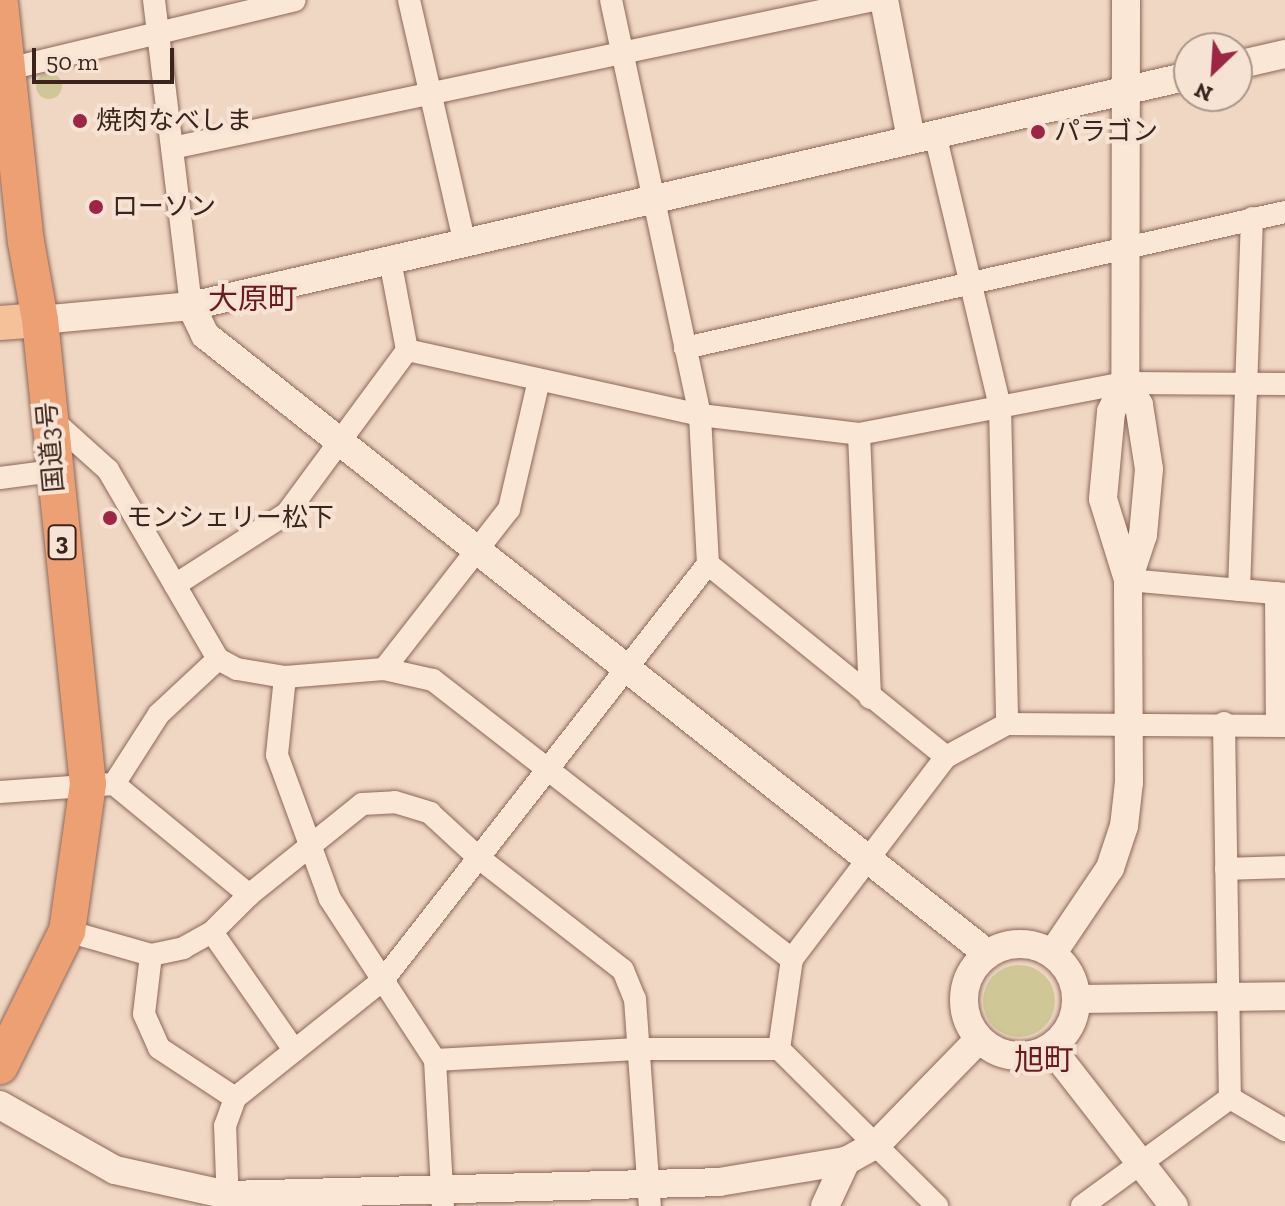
<!DOCTYPE html>
<html>
<head>
<meta charset="utf-8">
<style>
	body { margin:0 }
	#map { position:relative; width:1285px; height:1206px; overflow:hidden; background:#f0d7c3; font-family:"Zilla Slab","Noto Sans JP",serif }
	div>[style] { position:absolute }
	.green>* { inset:0; background:#cfc796 }
	.round { border-radius:50% }
	.roads { filter:drop-shadow(0 0 2px #8b6759) drop-shadow(0 0 2px #8b6759) }
	.minor>* { height:22px; margin:-11px; padding:0 11px; transform-origin:11px; border-radius:11px; background:#fae7d6 }
	.tertiary>* { height:28px; margin:-14px; padding:0 14px; transform-origin:14px; border-radius:14px; background:#fae7d6 }
	.tertiary>.ring { margin:-14px; padding:0; box-sizing:content-box; background:none; border:28px solid #fae7d6; border-radius:50% }
	.primary>* { height:34px; margin:-17px; padding:0 17px; transform-origin:17px; border-radius:17px; background:#f5c199 }
	.trunk>* { height:36px; margin:-18px; padding:0 18px; transform-origin:18px; border-radius:18px; background:#eca074 }
	.dots>* { width:22px; height:22px; translate:-50% -50%; box-sizing:border-box; border:4px solid #f7e3d3; border-radius:50% }
	span { translate:-50% -50%; white-space:nowrap; text-align:center; line-height:1.15; -webkit-text-stroke:8px #f7e3d3; paint-order:stroke }
	.shield-label span { padding:2px 6px; background:#f7e3d3; border:2px solid; border-radius:6px; -webkit-text-stroke-width:0 }
	.shield-label { font-size:24px; color:#3a241d; font-weight:700 }
	.poi-label { font-size:26px; color:#3a241d }
	.left { translate:0 -50%; text-align:left }
	.street-label { font-size:26px; color:#3a241d }
	.quarter-label { font-size:30px; color:#691b1e }
	.north { position:absolute; left:1173px; top:32px; width:80px; height:80px; box-sizing:border-box; background:#f7e3d3; border:2px solid #ab978a; border-radius:50%; rotate:205deg; font-size:22px; font-weight:700; line-height:32px; text-align:center; color:#3a241d }
	.north::after { content:''; display:block; margin:auto; width:28px; height:36px; background:#9c2644; clip-path:polygon(50% 0,100% 100%,50% 72%,0 100%) }
	.scale { position:absolute; left:32px; top:48px; width:142px; height:36px; box-sizing:border-box; border:4px solid #3a241d; border-top:0; padding-left:10px; font-size:24px; line-height:28px; white-space:nowrap; color:#3a241d; -webkit-text-stroke:6px #f7e3d3; paint-order:stroke }
</style>
</head>
<body>
<div id="map">
	<div class="green">
		<div class="round" style="left:36px;top:73px;width:26px;height:26px"></div>
		<div class="round" style="left:983px;top:965px;width:72px;height:72px"></div>
	</div>
	<div class="roads">
		<div class="minor">
			<div style="left:154px;top:0;width:308px;rotate:83.1deg"></div>
			<div style="left:409px;top:0;width:246px;rotate:77.1deg"></div>
			<div style="left:0;top:71px;width:303px;rotate:-13.5deg"></div>
			<div style="left:935px;top:134px;width:281px;rotate:76.6deg"></div>
			<div style="left:1000px;top:407px;width:317px;rotate:88.7deg"></div>
			<div style="left:172px;top:148px;width:716px;rotate:-11.92deg"></div>
			<div style="left:685px;top:348px;width:615px;rotate:-12.77deg"></div>
			<div style="left:407px;top:350px;width:300px;rotate:12.5deg"></div>
			<div style="left:700px;top:415px;width:160px;rotate:6.8deg"></div>
			<div style="left:859px;top:434px;width:271px;rotate:-10.9deg"></div>
			<div style="left:1125px;top:383px;width:160px;rotate:0.4deg"></div>
			<div style="left:48px;top:416px;width:81px;rotate:42deg"></div>
			<div style="left:108px;top:470px;width:219px;rotate:59.8deg"></div>
			<div style="left:218px;top:659px;width:21px;rotate:28deg"></div>
			<div style="left:237px;top:669px;width:49px;rotate:9.5deg"></div>
			<div style="left:285px;top:677px;width:99px;rotate:-4.6deg"></div>
			<div style="left:384px;top:669px;width:50px;rotate:12.7deg"></div>
			<div style="left:433px;top:680px;width:455px;rotate:37.9deg"></div>
			<div style="left:859px;top:434px;width:264px;rotate:87.6deg"></div>
			<div style="left:0;top:478px;width:53px;rotate:-7.5deg"></div>
			<div style="left:708px;top:564px;width:306px;rotate:39deg"></div>
			<div style="left:1128px;top:580px;width:158px;rotate:5.1deg"></div>
			<div style="left:175px;top:585px;width:133px;rotate:-32.7deg"></div>
			<div style="left:287px;top:513px;width:202px;rotate:-53.6deg"></div>
			<div style="left:407px;top:350px;width:92px;rotate:-100.7deg"></div>
			<div style="left:1239px;top:590px;width:372px;rotate:-88deg"></div>
			<div style="left:1276px;top:593px;width:130px;rotate:89.6deg"></div>
			<div style="left:384px;top:669px;width:203px;rotate:-52deg"></div>
			<div style="left:509px;top:509px;width:132px;rotate:-76.9deg"></div>
			<div style="left:285px;top:677px;width:78px;rotate:95.9deg"></div>
			<div style="left:277px;top:755px;width:153px;rotate:69.8deg"></div>
			<div style="left:330px;top:899px;width:192px;rotate:56.9deg"></div>
			<div style="left:435px;top:1060px;width:146px;rotate:86.9deg"></div>
			<div style="left:1224px;top:723px;width:375px;rotate:89.1deg"></div>
			<div style="left:114px;top:784px;width:175px;rotate:39.4deg"></div>
			<div style="left:0;top:792px;width:114px;rotate:-4deg"></div>
			<div style="left:114px;top:784px;width:83px;rotate:-57.3deg"></div>
			<div style="left:159px;top:714px;width:81px;rotate:-43deg"></div>
			<div style="left:1226px;top:869px;width:59px;rotate:-1.9deg"></div>
			<div style="left:67px;top:931px;width:87px;rotate:15.9deg"></div>
			<div style="left:151px;top:955px;width:33px;rotate:-12deg"></div>
			<div style="left:183px;top:948px;width:33px;rotate:-29deg"></div>
			<div style="left:212px;top:932px;width:52px;rotate:-45deg"></div>
			<div style="left:249px;top:895px;width:145px;rotate:-38.8deg"></div>
			<div style="left:362px;top:804px;width:33px;rotate:-3deg"></div>
			<div style="left:395px;top:802px;width:37px;rotate:17deg"></div>
			<div style="left:430px;top:813px;width:67px;rotate:42.6deg"></div>
			<div style="left:479px;top:858px;width:182px;rotate:37.9deg"></div>
			<div style="left:623px;top:970px;width:31px;rotate:68deg"></div>
			<div style="left:635px;top:999px;width:208px;rotate:85.9deg"></div>
			<div style="left:212px;top:932px;width:144px;rotate:55.2deg"></div>
			<div style="left:151px;top:955px;width:59px;rotate:96.8deg"></div>
			<div style="left:144px;top:1014px;width:37px;rotate:66deg"></div>
			<div style="left:159px;top:1048px;width:91px;rotate:33.3deg"></div>
			<div style="left:779px;top:1049px;width:91px;rotate:-81.8deg"></div>
			<div style="left:792px;top:959px;width:254px;rotate:-52.7deg"></div>
			<div style="left:946px;top:757px;width:69px;rotate:-28.4deg"></div>
			<div style="left:1007px;top:724px;width:278px;rotate:0.4deg"></div>
			<div style="left:435px;top:1060px;width:202px;rotate:-3.1deg"></div>
			<div style="left:637px;top:1049px;width:142px"></div>
			<div style="left:779px;top:1049px;width:223px;rotate:44.8deg"></div>
			<div style="left:1230px;top:1098px;width:64px;rotate:30.2deg"></div>
			<div style="left:228px;top:1206px;width:80px;rotate:-92.1deg"></div>
			<div style="left:225px;top:1126px;width:30px;rotate:-70deg"></div>
			<div style="left:235px;top:1098px;width:189px;rotate:-38.6deg"></div>
			<div style="left:383px;top:980px;width:528px;rotate:-52deg"></div>
			<div style="left:708px;top:564px;width:149px;rotate:-93.1deg"></div>
			<div style="left:700px;top:415px;width:424px;rotate:-102.1deg"></div>
			<div style="left:1082px;top:1206px;width:183px;rotate:-36.1deg"></div>
		</div>
		<div class="tertiary">
			<div style="left:884px;top:0;width:142px;rotate:79deg"></div>
			<div style="left:1126px;top:0;width:383px;rotate:90.1deg"></div>
			<div style="left:1125px;top:383px;width:32px;rotate:116deg"></div>
			<div style="left:1111px;top:412px;width:87px;rotate:95.3deg"></div>
			<div style="left:1103px;top:499px;width:85px;rotate:72.8deg"></div>
			<div style="left:1237px;top:65px;width:49px;rotate:-12.9deg"></div>
			<div style="left:191px;top:306px;width:32px;rotate:64deg"></div>
			<div style="left:205px;top:335px;width:998px;rotate:38.33deg"></div>
			<div style="left:40px;top:320px;width:152px;rotate:-5.3deg"></div>
			<div style="left:191px;top:306px;width:1024px;rotate:-12.98deg"></div>
			<div class="ring" style="left:964px;top:944px;width:84px;height:84px"></div>
			<div style="left:1052px;top:954px;width:104px;rotate:-56deg"></div>
			<div style="left:1110px;top:868px;width:44px;rotate:-71.6deg"></div>
			<div style="left:1124px;top:826px;width:44px;rotate:-83.5deg"></div>
			<div style="left:1129px;top:782px;width:202px;rotate:-90.3deg"></div>
			<div style="left:1128px;top:580px;width:47px;rotate:-71.6deg"></div>
			<div style="left:1143px;top:535px;width:66px;rotate:-84.8deg"></div>
			<div style="left:1149px;top:469px;width:65px;rotate:-98.9deg"></div>
			<div style="left:1139px;top:405px;width:26px;rotate:-122deg"></div>
			<div style="left:1077px;top:999px;width:208px;rotate:-0.8deg"></div>
			<div style="left:1051px;top:1048px;width:200px;rotate:52.1deg"></div>
			<div style="left:0;top:1105px;width:132px;rotate:29.5deg"></div>
			<div style="left:115px;top:1170px;width:116px;rotate:12.5deg"></div>
			<div style="left:228px;top:1195px;width:491px;rotate:-1.5deg"></div>
			<div style="left:719px;top:1182px;width:129px;rotate:-9.4deg"></div>
			<div style="left:846px;top:1161px;width:37px;rotate:-29deg"></div>
			<div style="left:878px;top:1143px;width:145px;rotate:-45.8deg"></div>
			<div style="left:825px;top:1206px;width:50px;rotate:-65deg"></div>
		</div>
		<div class="primary">
			<div style="left:0;top:323px;width:40px;rotate:-4.3deg"></div>
		</div>
		<div class="trunk">
			<div style="left:0;top:4px;width:239px;rotate:83.8deg"></div>
			<div style="left:26px;top:242px;width:79px;rotate:79.8deg"></div>
			<div style="left:40px;top:320px;width:466px;rotate:84.1deg"></div>
			<div style="left:88px;top:784px;width:148px;rotate:98.1deg"></div>
			<div style="left:67px;top:931px;width:151px;rotate:116.4deg"></div>
		</div>
	</div>
	<div class="dots">
		<div style="left:80px;top:121px;background:#9c2644"></div>
		<div style="left:1038px;top:132px;background:#9c2644"></div>
		<div style="left:96px;top:207px;background:#9c2644"></div>
		<div style="left:110px;top:518px;background:#9c2644"></div>
	</div>
	<div class="shield-label">
		<span style="left:62px;top:542px">3</span>
	</div>
	<div class="poi-label">
		<span class="left" style="left:96px;top:121px">焼肉なべしま</span>
		<span class="left" style="left:1054px;top:132px">パラゴン</span>
		<span class="left" style="left:112px;top:207px">ローソン</span>
		<span class="left" style="left:126px;top:518px">モンシェリー松下</span>
	</div>
	<div class="street-label">
		<span style="left:51px;top:447px;rotate:-95deg">国道3号</span>
	</div>
	<div class="quarter-label">
		<span style="left:253px;top:299px">大原町</span>
		<span style="left:1044px;top:1060px">旭町</span>
	</div>
	<div class="north">N</div>
	<div class="scale">50 m</div>
</div>
</body>
</html>
